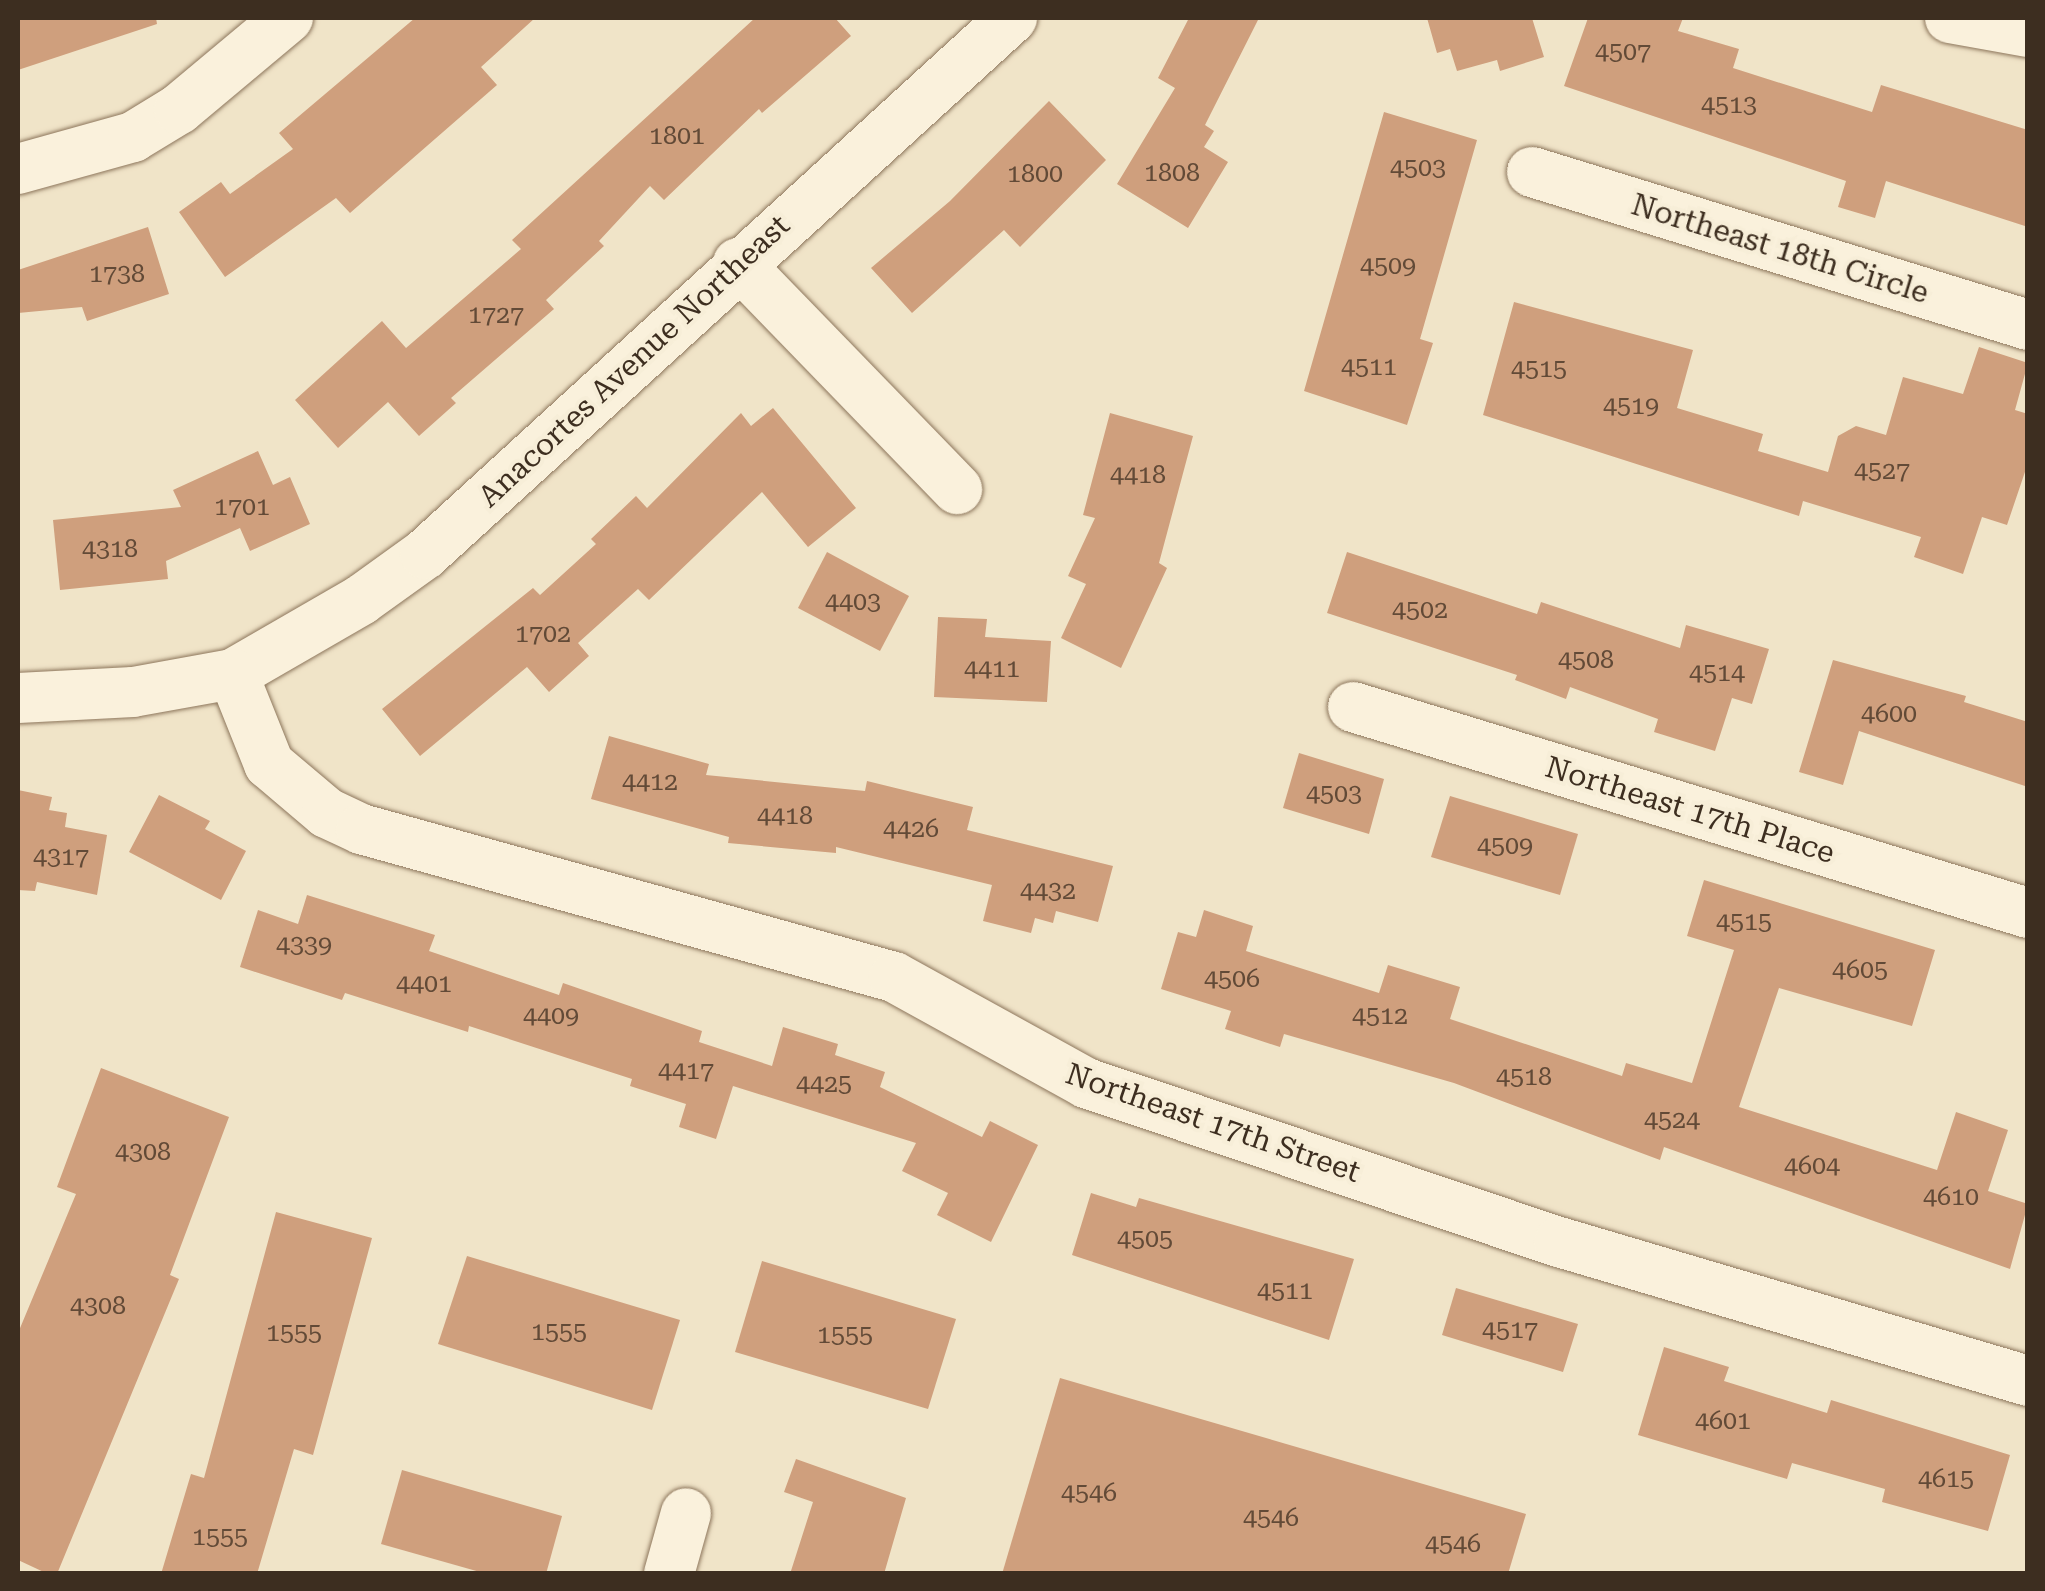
<!DOCTYPE html>
<html>
<head>
<meta charset="utf-8">
<style>
	body { margin:0 }
	#map { position:relative; width:2045px; height:1591px; overflow:hidden; background:#f0e4c8; font-family:"Roboto Serif",serif }
	div>[style] { position:absolute }
	.building>* { inset:0; background:#cf9f7d }
	.roads { filter:drop-shadow(0 0 2px #8d765c) drop-shadow(0 0 2px #8d765c) }
	.minor>* { height:50px; margin:-25px; padding:0 25px; transform-origin:25px; border-radius:25px; background:#faf1dc }
	span { translate:-50% -50%; white-space:nowrap; text-align:center; line-height:1.15; -webkit-text-stroke:8px #f7eed8; paint-order:stroke }
	.number-label { font-size:25px; color:#624a37 }
	.number-label span { -webkit-text-stroke-width:0 }
	.street-label { font-size:30px; color:#3d2e20 }
	.frame { position:absolute; inset:0; border:20px solid #3d2e20; pointer-events:none }
</style>
</head>
<body>
<div id="map">
	<div class="building">
		<div style="clip-path:polygon(18px 18px,156px 18px,157px 24px,18px 70px)"></div>
		<div style="clip-path:polygon(415px 18px,535px 18px,481px 67px,497px 85px,350px 213px,336px 198px,225px 277px,179px 212px,221px 182px,230px 194px,293px 149px,279px 133px)"></div>
		<div style="clip-path:polygon(755px 18px,835px 18px,851px 36px,762px 113px,759px 109px,664px 200px,650px 186px,599px 241px,604px 246px,546px 300px,554px 309px,451px 398px,456px 403px,419px 436px,388px 402px,338px 448px,295px 400px,382px 321px,406px 348px,521px 249px,512px 240px)"></div>
		<div style="clip-path:polygon(1189px 18px,1259px 18px,1205px 125px,1214px 131px,1204px 147px,1228px 162px,1188px 228px,1117px 184px,1175px 88px,1158px 78px)"></div>
		<div style="clip-path:polygon(1427px 18px,1532px 18px,1544px 57px,1500px 71px,1497px 60px,1457px 71px,1450px 49px,1437px 53px)"></div>
		<div style="clip-path:polygon(1588px 18px,1683px 18px,1678px 31px,1739px 49px,1733px 68px,1872px 112px,1881px 85px,2028px 130px,2028px 227px,1886px 181px,1875px 218px,1838px 207px,1846px 181px,1564px 86px)"></div>
		<div style="clip-path:polygon(1049px 101px,1106px 160px,1020px 247px,1004px 230px,912px 313px,871px 268px,950px 201px)"></div>
		<div style="clip-path:polygon(1384px 112px,1477px 140px,1420px 339px,1433px 343px,1407px 425px,1304px 391px)"></div>
		<div style="clip-path:polygon(148px 227px,169px 294px,87px 321px,82px 307px,18px 313px,18px 270px)"></div>
		<div style="clip-path:polygon(1514px 302px,1693px 350px,1677px 408px,1763px 434px,1758px 451px,1828px 472px,1838px 436px,1856px 426px,1886px 435px,1903px 377px,1963px 394px,1979px 347px,2028px 363px,2015px 410px,2028px 414px,2028px 463px,2007px 525px,1982px 517px,1963px 574px,1914px 557px,1921px 537px,1803px 501px,1799px 516px,1483px 415px)"></div>
		<div style="clip-path:polygon(773px 408px,856px 508px,808px 547px,762px 492px,649px 600px,638px 589px,578px 643px,589px 656px,549px 692px,527px 667px,420px 756px,382px 709px,533px 588px,540px 595px,596px 544px,591px 539px,636px 496px,647px 508px,741px 413px,751px 426px)"></div>
		<div style="clip-path:polygon(1110px 413px,1193px 436px,1159px 563px,1167px 568px,1121px 668px,1061px 638px,1086px 584px,1068px 576px,1095px 518px,1083px 515px)"></div>
		<div style="clip-path:polygon(258px 451px,273px 485px,290px 477px,310px 524px,250px 551px,240px 528px,166px 561px,168px 579px,60px 590px,53px 520px,181px 507px,173px 490px)"></div>
		<div style="clip-path:polygon(827px 552px,909px 596px,880px 651px,798px 608px)"></div>
		<div style="clip-path:polygon(1347px 552px,1537px 614px,1541px 602px,1680px 648px,1686px 625px,1769px 649px,1752px 704px,1732px 698px,1715px 751px,1654px 732px,1658px 719px,1570px 687px,1566px 699px,1515px 680px,1517px 675px,1327px 613px)"></div>
		<div style="clip-path:polygon(938px 617px,987px 619px,985px 637px,1051px 641px,1047px 702px,934px 697px)"></div>
		<div style="clip-path:polygon(1833px 660px,1966px 696px,1964px 702px,2028px 722px,2028px 787px,1859px 731px,1843px 785px,1799px 772px)"></div>
		<div style="clip-path:polygon(609px 736px,709px 764px,706px 775px,865px 791px,867px 781px,973px 807px,967px 830px,1113px 866px,1098px 922px,1056px 911px,1053px 923px,1035px 918px,1031px 933px,983px 921px,992px 885px,836px 847px,836px 853px,728px 843px,729px 837px,591px 799px)"></div>
		<div style="clip-path:polygon(1299px 753px,1384px 779px,1369px 834px,1283px 808px)"></div>
		<div style="clip-path:polygon(18px 790px,52px 797px,49px 810px,67px 813px,65px 827px,107px 835px,97px 895px,37px 882px,35px 891px,18px 890px)"></div>
		<div style="clip-path:polygon(159px 795px,210px 821px,205px 829px,246px 851px,221px 900px,129px 852px)"></div>
		<div style="clip-path:polygon(1450px 796px,1578px 834px,1560px 895px,1431px 857px)"></div>
		<div style="clip-path:polygon(1704px 880px,1935px 950px,1912px 1026px,1779px 988px,1739px 1107px,1937px 1170px,1956px 1112px,2008px 1130px,1988px 1191px,2028px 1204px,2010px 1269px,1664px 1147px,1660px 1160px,1454px 1083px,1284px 1034px,1280px 1047px,1225px 1029px,1231px 1011px,1161px 989px,1178px 932px,1196px 937px,1204px 910px,1253px 926px,1246px 951px,1379px 993px,1388px 965px,1460px 987px,1450px 1019px,1622px 1076px,1626px 1063px,1692px 1083px,1734px 950px,1687px 936px)"></div>
		<div style="clip-path:polygon(307px 895px,435px 935px,429px 951px,559px 995px,563px 983px,702px 1031px,699px 1042px,772px 1066px,783px 1027px,838px 1044px,835px 1055px,885px 1072px,880px 1087px,982px 1137px,990px 1121px,1038px 1145px,991px 1242px,937px 1215px,948px 1193px,902px 1171px,916px 1143px,733px 1086px,716px 1139px,679px 1127px,686px 1104px,630px 1086px,632px 1079px,469px 1026px,468px 1032px,345px 993px,342px 1000px,240px 967px,258px 910px,298px 924px)"></div>
		<div style="clip-path:polygon(101px 1068px,229px 1117px,170px 1275px,179px 1279px,57px 1574px,48px 1574px,18px 1560px,18px 1333px,76px 1194px,57px 1187px)"></div>
		<div style="clip-path:polygon(1091px 1193px,1136px 1207px,1139px 1198px,1354px 1259px,1329px 1340px,1072px 1255px)"></div>
		<div style="clip-path:polygon(276px 1212px,372px 1238px,313px 1455px,294px 1449px,257px 1574px,161px 1574px,191px 1474px,204px 1478px)"></div>
		<div style="clip-path:polygon(467px 1256px,680px 1320px,652px 1410px,438px 1344px)"></div>
		<div style="clip-path:polygon(762px 1261px,956px 1319px,928px 1409px,735px 1352px)"></div>
		<div style="clip-path:polygon(1456px 1288px,1578px 1324px,1563px 1372px,1442px 1335px)"></div>
		<div style="clip-path:polygon(1664px 1347px,1729px 1367px,1724px 1381px,1827px 1413px,1831px 1400px,2010px 1455px,1988px 1531px,1882px 1502px,1885px 1489px,1792px 1463px,1787px 1479px,1638px 1435px)"></div>
		<div style="clip-path:polygon(1060px 1378px,1526px 1514px,1508px 1574px,1002px 1574px)"></div>
		<div style="clip-path:polygon(796px 1459px,906px 1498px,884px 1574px,790px 1574px,813px 1502px,784px 1492px)"></div>
		<div style="clip-path:polygon(402px 1470px,562px 1516px,546px 1574px,487px 1574px,381px 1544px)"></div>
	</div>
	<div class="roads">
		<div class="minor">
			<div style="left:1950px;top:18px;width:79px;rotate:10.2deg"></div>
			<div style="left:18px;top:169px;width:119px;rotate:-15.5deg"></div>
			<div style="left:133px;top:137px;width:54px;rotate:-31.3deg"></div>
			<div style="left:179px;top:109px;width:142px;rotate:-39.9deg"></div>
			<div style="left:1532px;top:172px;width:519px;rotate:17.14deg"></div>
			<div style="left:738px;top:263px;width:315px;rotate:45.9deg"></div>
			<div style="left:233px;top:674px;width:148px;rotate:-30deg"></div>
			<div style="left:361px;top:600px;width:79px;rotate:-35.7deg"></div>
			<div style="left:425px;top:554px;width:795px;rotate:-42.4deg"></div>
			<div style="left:18px;top:698px;width:115px;rotate:-3deg"></div>
			<div style="left:133px;top:692px;width:102px;rotate:-10.2deg"></div>
			<div style="left:233px;top:674px;width:97px;rotate:68.2deg"></div>
			<div style="left:269px;top:764px;width:76px;rotate:40.2deg"></div>
			<div style="left:327px;top:813px;width:38px;rotate:25deg"></div>
			<div style="left:361px;top:829px;width:553px;rotate:15.52deg"></div>
			<div style="left:894px;top:977px;width:219px;rotate:28.9deg"></div>
			<div style="left:1086px;top:1083px;width:499px;rotate:18.6deg"></div>
			<div style="left:1559px;top:1242px;width:489px;rotate:16.5deg"></div>
			<div style="left:1353px;top:707px;width:706px;rotate:16.97deg"></div>
			<div style="left:669px;top:1574px;width:63px;rotate:-74.4deg"></div>
		</div>
	</div>
	<div class="number-label">
		<span style="left:1623px;top:52px">4507</span>
		<span style="left:1729px;top:105px">4513</span>
		<span style="left:677px;top:136px">1801</span>
		<span style="left:1418px;top:168px">4503</span>
		<span style="left:1172px;top:173px">1808</span>
		<span style="left:1035px;top:174px">1800</span>
		<span style="left:1388px;top:266px">4509</span>
		<span style="left:117px;top:274px">1738</span>
		<span style="left:496px;top:315px">1727</span>
		<span style="left:1369px;top:367px">4511</span>
		<span style="left:1539px;top:369px">4515</span>
		<span style="left:1631px;top:406px">4519</span>
		<span style="left:1882px;top:471px">4527</span>
		<span style="left:1138px;top:475px">4418</span>
		<span style="left:242px;top:507px">1701</span>
		<span style="left:110px;top:549px">4318</span>
		<span style="left:853px;top:602px">4403</span>
		<span style="left:1420px;top:610px">4502</span>
		<span style="left:543px;top:634px">1702</span>
		<span style="left:1586px;top:660px">4508</span>
		<span style="left:992px;top:669px">4411</span>
		<span style="left:1717px;top:673px">4514</span>
		<span style="left:1889px;top:714px">4600</span>
		<span style="left:650px;top:782px">4412</span>
		<span style="left:1334px;top:794px">4503</span>
		<span style="left:785px;top:816px">4418</span>
		<span style="left:911px;top:829px">4426</span>
		<span style="left:1505px;top:846px">4509</span>
		<span style="left:61px;top:857px">4317</span>
		<span style="left:1048px;top:891px">4432</span>
		<span style="left:1744px;top:922px">4515</span>
		<span style="left:304px;top:945px">4339</span>
		<span style="left:1860px;top:970px">4605</span>
		<span style="left:1232px;top:979px">4506</span>
		<span style="left:424px;top:984px">4401</span>
		<span style="left:551px;top:1016px">4409</span>
		<span style="left:1380px;top:1016px">4512</span>
		<span style="left:686px;top:1071px">4417</span>
		<span style="left:1524px;top:1077px">4518</span>
		<span style="left:824px;top:1084px">4425</span>
		<span style="left:1672px;top:1120px">4524</span>
		<span style="left:143px;top:1152px">4308</span>
		<span style="left:1812px;top:1166px">4604</span>
		<span style="left:1951px;top:1197px">4610</span>
		<span style="left:1145px;top:1239px">4505</span>
		<span style="left:1285px;top:1291px">4511</span>
		<span style="left:98px;top:1306px">4308</span>
		<span style="left:1510px;top:1330px">4517</span>
		<span style="left:559px;top:1332px">1555</span>
		<span style="left:294px;top:1333px">1555</span>
		<span style="left:845px;top:1335px">1555</span>
		<span style="left:1723px;top:1421px">4601</span>
		<span style="left:1946px;top:1479px">4615</span>
		<span style="left:1089px;top:1493px">4546</span>
		<span style="left:1271px;top:1518px">4546</span>
		<span style="left:220px;top:1537px">1555</span>
		<span style="left:1453px;top:1544px">4546</span>
	</div>
	<div class="street-label">
		<span style="left:1780px;top:249px;rotate:17deg">Northeast 18th Circle</span>
		<span style="left:634px;top:361px;rotate:-43deg">Anacortes Avenue Northeast</span>
		<span style="left:1690px;top:810px;rotate:17deg">Northeast 17th Place</span>
		<span style="left:1213px;top:1123px;rotate:19deg">Northeast 17th Street</span>
	</div>
	<div class="frame"></div>
</div>
</body>
</html>
